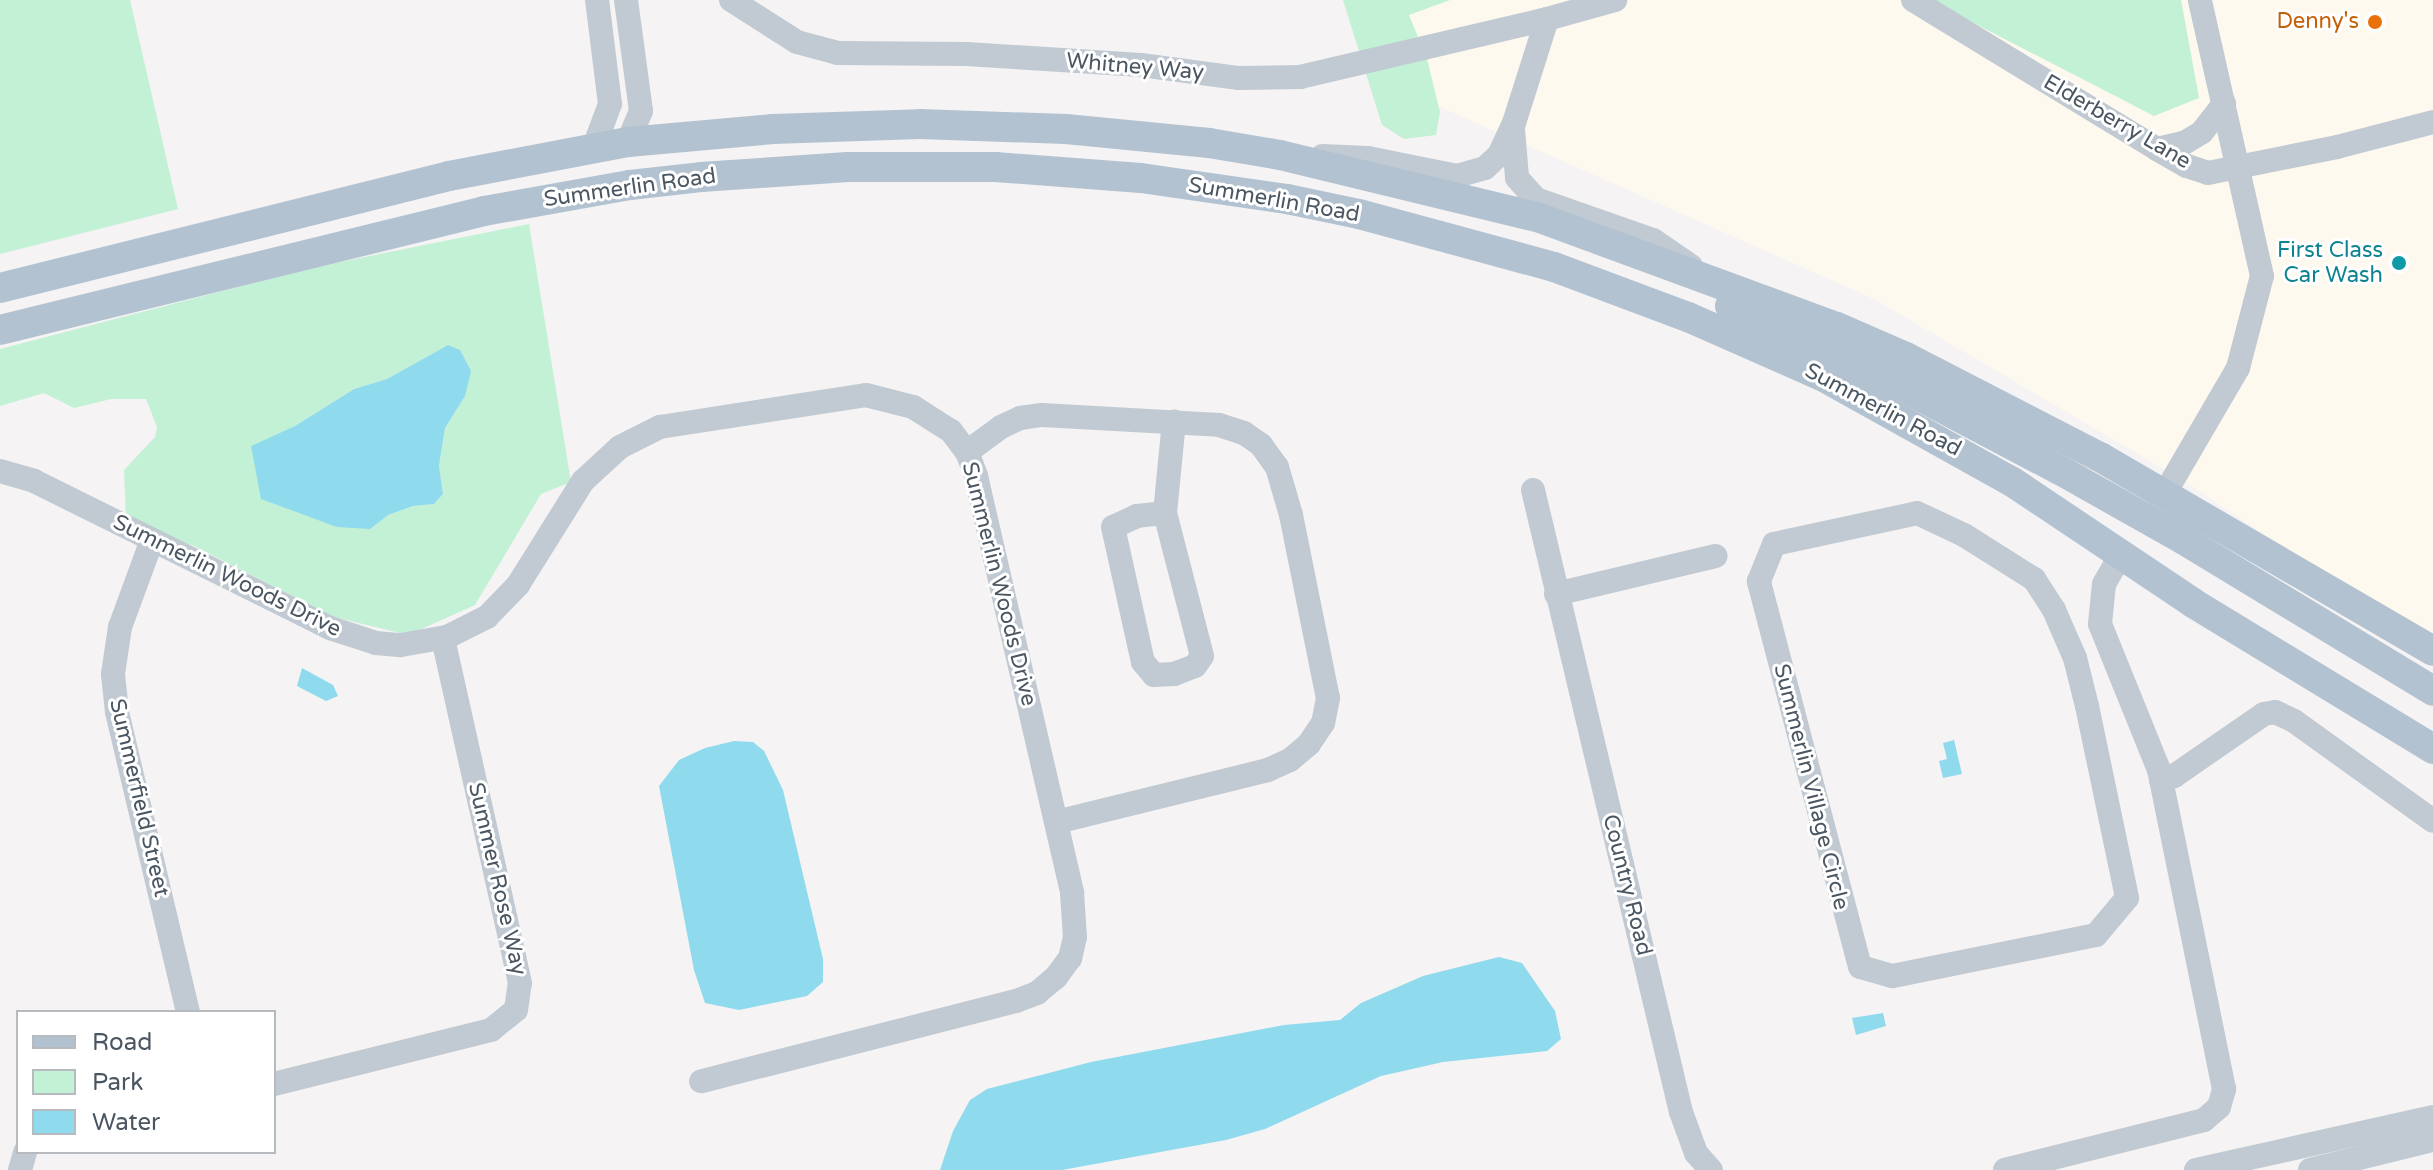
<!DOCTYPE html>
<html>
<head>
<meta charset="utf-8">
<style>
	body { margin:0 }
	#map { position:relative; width:2433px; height:1170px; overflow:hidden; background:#f5f3f3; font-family:"Varela Round",sans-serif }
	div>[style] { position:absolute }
	.commercial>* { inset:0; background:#fdf9ef }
	.green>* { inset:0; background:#c3f1d5 }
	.water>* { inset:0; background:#90daee }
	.minor>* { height:24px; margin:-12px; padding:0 12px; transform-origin:12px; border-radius:12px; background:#c1cad2 }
	.major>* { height:30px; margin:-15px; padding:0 15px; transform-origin:15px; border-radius:15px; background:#b3c2d1 }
	.dots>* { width:22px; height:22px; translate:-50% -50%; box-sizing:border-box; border:4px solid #fff; border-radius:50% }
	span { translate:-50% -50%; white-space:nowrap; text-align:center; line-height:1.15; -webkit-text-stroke:6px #fff; paint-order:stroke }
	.food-label { font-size:22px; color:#c56008 }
	.right { translate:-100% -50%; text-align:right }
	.street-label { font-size:22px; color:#4a5661 }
	.culture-label { font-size:22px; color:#0d838f }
	.legend { position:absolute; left:16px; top:1010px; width:260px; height:144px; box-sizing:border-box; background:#fff; border:2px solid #b7bbc0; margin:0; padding:10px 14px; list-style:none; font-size:24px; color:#4a5661 }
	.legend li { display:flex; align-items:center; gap:16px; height:40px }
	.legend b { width:40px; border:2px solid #b7bbc0 }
</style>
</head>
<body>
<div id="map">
	<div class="commercial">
		<div style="clip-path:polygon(1450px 0,1929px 0,2199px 97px,2181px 0,2433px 0,2433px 638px,2309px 565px,2189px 484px,1874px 299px,1438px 106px,1427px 59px,1408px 14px)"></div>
	</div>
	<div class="green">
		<div style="clip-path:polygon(0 0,130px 0,178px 209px,0 254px)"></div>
		<div style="clip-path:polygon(1343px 0,1450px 0,1409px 15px,1427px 59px,1440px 112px,1436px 135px,1404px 139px,1382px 125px)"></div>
		<div style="clip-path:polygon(1929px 0,2181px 0,2199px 98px,2154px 116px)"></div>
		<div style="clip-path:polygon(evenodd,529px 224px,571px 482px,541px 494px,475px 605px,408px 635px,334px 617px,194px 546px,126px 520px,124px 470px,155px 437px,157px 427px,146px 399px,111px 399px,74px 408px,44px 393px,0 406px,0 349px,315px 267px,529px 224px,448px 345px,465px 396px,445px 428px,439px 466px,443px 494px,434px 504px,413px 506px,388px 515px,252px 447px,295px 426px,354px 389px,387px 379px,448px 345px)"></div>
	</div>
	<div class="water">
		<div style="clip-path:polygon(448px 345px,460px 350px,471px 371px,465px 396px,445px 428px,439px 466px,443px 494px,434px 504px,413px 506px,388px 515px,370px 529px,337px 527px,261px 499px,251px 446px,295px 426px,354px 389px,387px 379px)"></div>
		<div style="clip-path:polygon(302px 668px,333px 685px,338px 696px,326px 701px,297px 686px)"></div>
		<div style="clip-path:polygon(1954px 740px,1962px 774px,1943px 778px,1939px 761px,1947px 759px,1943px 743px)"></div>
		<div style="clip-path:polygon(734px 741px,753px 742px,764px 751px,783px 790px,823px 959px,823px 982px,807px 996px,739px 1010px,705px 1003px,694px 970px,659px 786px,679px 760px,705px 748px)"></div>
		<div style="clip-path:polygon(1499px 957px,1522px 963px,1555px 1011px,1561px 1039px,1547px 1051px,1443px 1062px,1381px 1076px,1265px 1129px,1226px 1140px,1062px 1170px,940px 1170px,953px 1131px,970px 1100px,987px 1089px,1091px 1062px,1284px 1025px,1340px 1020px,1361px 1003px,1423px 976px)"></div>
		<div style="clip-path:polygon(1883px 1013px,1886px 1026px,1856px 1035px,1852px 1018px)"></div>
	</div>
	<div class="minor">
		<div style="left:626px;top:0;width:112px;rotate:82.3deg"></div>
		<div style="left:641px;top:111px;width:34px;rotate:113deg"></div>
		<div style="left:731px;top:0;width:78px;rotate:32.5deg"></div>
		<div style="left:797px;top:42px;width:42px;rotate:15deg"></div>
		<div style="left:838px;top:53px;width:128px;rotate:0.4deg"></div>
		<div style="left:966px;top:54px;width:175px;rotate:3.6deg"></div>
		<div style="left:1141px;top:65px;width:99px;rotate:7.6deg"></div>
		<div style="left:1239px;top:78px;width:61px;rotate:-0.9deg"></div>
		<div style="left:1300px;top:77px;width:254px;rotate:-13.2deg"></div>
		<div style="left:1913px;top:0;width:286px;rotate:31.4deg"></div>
		<div style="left:2157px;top:149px;width:34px;rotate:30deg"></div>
		<div style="left:2187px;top:166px;width:22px;rotate:18deg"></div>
		<div style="left:2208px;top:173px;width:132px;rotate:-11.4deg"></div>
		<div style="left:2337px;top:147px;width:99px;rotate:-14.6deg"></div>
		<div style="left:1513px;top:129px;width:49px;rotate:85.3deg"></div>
		<div style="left:1517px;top:178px;width:28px;rotate:48deg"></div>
		<div style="left:1536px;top:199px;width:124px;rotate:19.3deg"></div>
		<div style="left:1653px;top:240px;width:46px;rotate:34.4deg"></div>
		<div style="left:594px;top:147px;width:46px;rotate:-69.6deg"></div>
		<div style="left:610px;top:104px;width:105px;rotate:-97.1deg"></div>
		<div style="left:2157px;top:149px;width:28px;rotate:-13deg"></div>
		<div style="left:2184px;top:143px;width:21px;rotate:-31deg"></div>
		<div style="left:2202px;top:132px;width:36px;rotate:-52deg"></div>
		<div style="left:1322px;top:156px;width:46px;rotate:2.5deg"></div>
		<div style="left:1368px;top:158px;width:91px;rotate:11.4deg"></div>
		<div style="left:1457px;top:176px;width:29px;rotate:-16deg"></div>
		<div style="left:1485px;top:168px;width:19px;rotate:-43deg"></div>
		<div style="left:1499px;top:155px;width:35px;rotate:-65deg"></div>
		<div style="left:1514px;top:123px;width:109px;rotate:-72.4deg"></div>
		<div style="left:1547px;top:19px;width:71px;rotate:-15.6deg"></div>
		<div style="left:967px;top:452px;width:42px;rotate:-36.3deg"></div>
		<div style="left:1001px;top:427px;width:21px;rotate:-25deg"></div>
		<div style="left:1020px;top:418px;width:22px;rotate:-8deg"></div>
		<div style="left:1042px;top:415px;width:177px;rotate:3.2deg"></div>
		<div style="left:1219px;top:425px;width:26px;rotate:18deg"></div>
		<div style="left:1244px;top:433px;width:21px;rotate:35deg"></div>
		<div style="left:1261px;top:445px;width:27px;rotate:54deg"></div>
		<div style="left:1277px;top:467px;width:50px;rotate:73.7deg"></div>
		<div style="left:1291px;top:515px;width:187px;rotate:78.6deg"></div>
		<div style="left:1328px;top:698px;width:25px;rotate:101deg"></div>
		<div style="left:1323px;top:723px;width:25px;rotate:124deg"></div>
		<div style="left:1309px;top:744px;width:25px;rotate:140deg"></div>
		<div style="left:1290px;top:760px;width:24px;rotate:156deg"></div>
		<div style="left:1268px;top:770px;width:218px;rotate:166.2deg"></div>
		<div style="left:0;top:471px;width:35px;rotate:16deg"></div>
		<div style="left:34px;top:481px;width:330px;rotate:26.4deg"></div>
		<div style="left:330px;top:628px;width:48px;rotate:18.1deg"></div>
		<div style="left:376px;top:643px;width:25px;rotate:5deg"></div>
		<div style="left:401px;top:645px;width:47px;rotate:-9.9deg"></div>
		<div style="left:447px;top:637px;width:45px;rotate:-26.6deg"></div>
		<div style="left:487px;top:617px;width:45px;rotate:-45.9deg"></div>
		<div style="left:518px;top:585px;width:123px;rotate:-58deg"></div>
		<div style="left:583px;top:481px;width:50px;rotate:-42.6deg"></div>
		<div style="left:620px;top:447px;width:45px;rotate:-26.6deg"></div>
		<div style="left:660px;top:427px;width:208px;rotate:-8.8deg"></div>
		<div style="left:866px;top:395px;width:49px;rotate:14.3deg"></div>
		<div style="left:913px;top:407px;width:45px;rotate:32.3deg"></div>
		<div style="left:951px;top:431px;width:26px;rotate:53deg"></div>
		<div style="left:967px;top:452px;width:26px;rotate:69deg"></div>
		<div style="left:976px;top:476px;width:428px;rotate:77deg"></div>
		<div style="left:1072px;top:893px;width:44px;rotate:86.1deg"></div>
		<div style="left:1075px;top:937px;width:22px;rotate:103deg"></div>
		<div style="left:1070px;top:958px;width:24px;rotate:126deg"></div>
		<div style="left:1056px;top:977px;width:25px;rotate:140deg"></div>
		<div style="left:1037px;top:993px;width:22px;rotate:159deg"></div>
		<div style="left:1016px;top:1001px;width:325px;rotate:165.7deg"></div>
		<div style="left:1533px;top:490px;width:639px;rotate:76.62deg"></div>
		<div style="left:1681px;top:1112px;width:44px;rotate:69.9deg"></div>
		<div style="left:1696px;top:1153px;width:23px;rotate:49deg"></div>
		<div style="left:2165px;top:493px;width:145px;rotate:-59.7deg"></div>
		<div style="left:2238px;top:368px;width:95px;rotate:-75.4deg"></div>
		<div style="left:2262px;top:276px;width:283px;rotate:-102.7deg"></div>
		<div style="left:1165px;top:513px;width:28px;rotate:174deg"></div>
		<div style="left:1137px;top:516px;width:26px;rotate:155deg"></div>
		<div style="left:1113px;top:527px;width:138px;rotate:77.5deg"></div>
		<div style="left:1143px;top:662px;width:17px;rotate:50deg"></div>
		<div style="left:1154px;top:675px;width:20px;rotate:-3deg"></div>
		<div style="left:1174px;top:674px;width:22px;rotate:-21deg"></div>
		<div style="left:1195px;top:666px;width:12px;rotate:-55deg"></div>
		<div style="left:1202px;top:656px;width:148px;rotate:-104.5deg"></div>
		<div style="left:1165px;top:513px;width:92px;rotate:-84.4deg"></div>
		<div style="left:1917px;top:513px;width:52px;rotate:25.1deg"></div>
		<div style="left:1964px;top:535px;width:83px;rotate:32.2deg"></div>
		<div style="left:2034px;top:579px;width:37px;rotate:57deg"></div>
		<div style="left:2054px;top:610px;width:52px;rotate:66.4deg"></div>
		<div style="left:2075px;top:658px;width:49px;rotate:76deg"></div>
		<div style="left:2087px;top:706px;width:196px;rotate:78.2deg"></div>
		<div style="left:2127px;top:898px;width:48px;rotate:130deg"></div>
		<div style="left:2096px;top:935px;width:208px;rotate:168.6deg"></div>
		<div style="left:1892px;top:976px;width:33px;rotate:-164deg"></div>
		<div style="left:1860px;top:967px;width:399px;rotate:-104.7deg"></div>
		<div style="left:1759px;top:581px;width:40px;rotate:-68deg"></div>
		<div style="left:1774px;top:544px;width:146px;rotate:-12.2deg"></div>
		<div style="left:152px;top:540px;width:93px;rotate:110.2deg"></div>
		<div style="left:120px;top:627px;width:48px;rotate:98.5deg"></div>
		<div style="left:113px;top:674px;width:38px;rotate:84deg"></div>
		<div style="left:117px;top:712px;width:308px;rotate:76.7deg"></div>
		<div style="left:1556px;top:594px;width:164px;rotate:-13.4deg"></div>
		<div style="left:2161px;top:780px;width:14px;rotate:-17deg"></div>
		<div style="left:2174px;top:776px;width:109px;rotate:-34.6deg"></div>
		<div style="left:2264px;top:714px;width:11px;rotate:-10deg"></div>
		<div style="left:2275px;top:712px;width:21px;rotate:25deg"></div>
		<div style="left:2294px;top:721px;width:171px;rotate:35.7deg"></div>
		<div style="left:274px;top:1084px;width:224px;rotate:-14deg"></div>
		<div style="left:491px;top:1030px;width:32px;rotate:-39deg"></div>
		<div style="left:516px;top:1010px;width:27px;rotate:-82deg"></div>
		<div style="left:520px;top:983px;width:353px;rotate:-102.6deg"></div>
		<div style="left:20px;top:1170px;width:19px;rotate:-74deg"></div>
		<div style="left:2005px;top:1170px;width:205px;rotate:-14.1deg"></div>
		<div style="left:2204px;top:1120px;width:20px;rotate:-41deg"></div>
		<div style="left:2219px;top:1107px;width:19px;rotate:-74deg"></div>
		<div style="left:2224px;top:1089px;width:326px;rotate:-101.5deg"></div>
		<div style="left:2159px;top:770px;width:157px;rotate:-112deg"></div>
		<div style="left:2100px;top:624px;width:40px;rotate:-84.3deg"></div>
		<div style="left:2104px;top:584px;width:34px;rotate:-60deg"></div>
		<div style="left:2196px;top:1170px;width:243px;rotate:-12.6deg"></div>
		<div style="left:2310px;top:1170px;width:127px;rotate:-13.7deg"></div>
	</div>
	<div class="major">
		<div style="left:0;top:288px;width:463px;rotate:-14deg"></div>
		<div style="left:449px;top:176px;width:182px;rotate:-10.8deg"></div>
		<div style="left:628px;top:142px;width:146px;rotate:-5.1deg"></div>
		<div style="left:773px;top:129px;width:147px;rotate:-1.9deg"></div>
		<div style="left:920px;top:124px;width:146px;rotate:2deg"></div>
		<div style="left:1066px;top:129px;width:144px;rotate:5.6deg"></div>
		<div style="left:1209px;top:143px;width:72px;rotate:9.6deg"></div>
		<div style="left:1280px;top:155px;width:268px;rotate:13.6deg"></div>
		<div style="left:1540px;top:218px;width:316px;rotate:20.2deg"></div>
		<div style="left:1837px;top:327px;width:75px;rotate:23.5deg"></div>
		<div style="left:1906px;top:357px;width:218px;rotate:27.3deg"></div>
		<div style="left:2100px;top:457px;width:385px;rotate:30.2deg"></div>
		<div style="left:1730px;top:306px;width:175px;rotate:25deg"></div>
		<div style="left:1889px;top:380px;width:193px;rotate:27.8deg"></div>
		<div style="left:2060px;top:470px;width:142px;rotate:29.4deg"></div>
		<div style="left:2184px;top:540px;width:291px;rotate:31.2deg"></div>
		<div style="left:0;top:330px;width:498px;rotate:-13.8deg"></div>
		<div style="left:484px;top:211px;width:148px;rotate:-10.1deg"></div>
		<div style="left:630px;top:185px;width:71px;rotate:-6.4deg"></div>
		<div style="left:701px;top:177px;width:147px;rotate:-3.9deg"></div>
		<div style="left:848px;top:167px;width:147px"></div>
		<div style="left:995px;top:167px;width:146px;rotate:4.3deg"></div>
		<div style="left:1141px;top:178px;width:148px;rotate:8.2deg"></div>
		<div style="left:1287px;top:199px;width:74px;rotate:11.8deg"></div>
		<div style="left:1359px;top:214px;width:202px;rotate:15.2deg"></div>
		<div style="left:1554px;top:267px;width:143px;rotate:20.5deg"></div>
		<div style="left:1688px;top:317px;width:146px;rotate:23.8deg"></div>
		<div style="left:1822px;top:376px;width:216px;rotate:29.1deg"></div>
		<div style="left:2011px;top:481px;width:219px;rotate:33.8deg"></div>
		<div style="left:2193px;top:603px;width:281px;rotate:31.3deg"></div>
	</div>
	<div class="dots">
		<div style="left:2375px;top:22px;background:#e8710a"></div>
		<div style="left:2399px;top:263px;background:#0f9aa8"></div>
	</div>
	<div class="food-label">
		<span class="right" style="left:2359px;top:22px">Denny's</span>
	</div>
	<div class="street-label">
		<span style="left:1135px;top:67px;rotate:5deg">Whitney Way</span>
		<span style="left:2117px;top:122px;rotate:30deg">Elderberry Lane</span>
		<span style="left:630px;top:188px;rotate:-8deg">Summerlin Road</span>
		<span style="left:1274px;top:200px;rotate:10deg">Summerlin Road</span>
		<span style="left:1883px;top:410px;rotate:28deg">Summerlin Road</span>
		<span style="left:227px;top:576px;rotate:26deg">Summerlin Woods Drive</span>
		<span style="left:999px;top:584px;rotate:76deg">Summerlin Woods Drive</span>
		<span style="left:1811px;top:787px;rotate:76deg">Summerlin Village Circle</span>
		<span style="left:139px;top:798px;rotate:77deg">Summerfield Street</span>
		<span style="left:497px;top:879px;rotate:77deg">Summer Rose Way</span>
		<span style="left:1627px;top:885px;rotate:76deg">Country Road</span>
	</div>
	<div class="culture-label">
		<span class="right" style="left:2383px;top:263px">First Class<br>Car Wash</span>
	</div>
	<ul class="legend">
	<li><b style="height:10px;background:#b3c2d1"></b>Road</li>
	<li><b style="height:22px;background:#c3f1d5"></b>Park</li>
	<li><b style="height:22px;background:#90daee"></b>Water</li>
	</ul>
</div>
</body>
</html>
